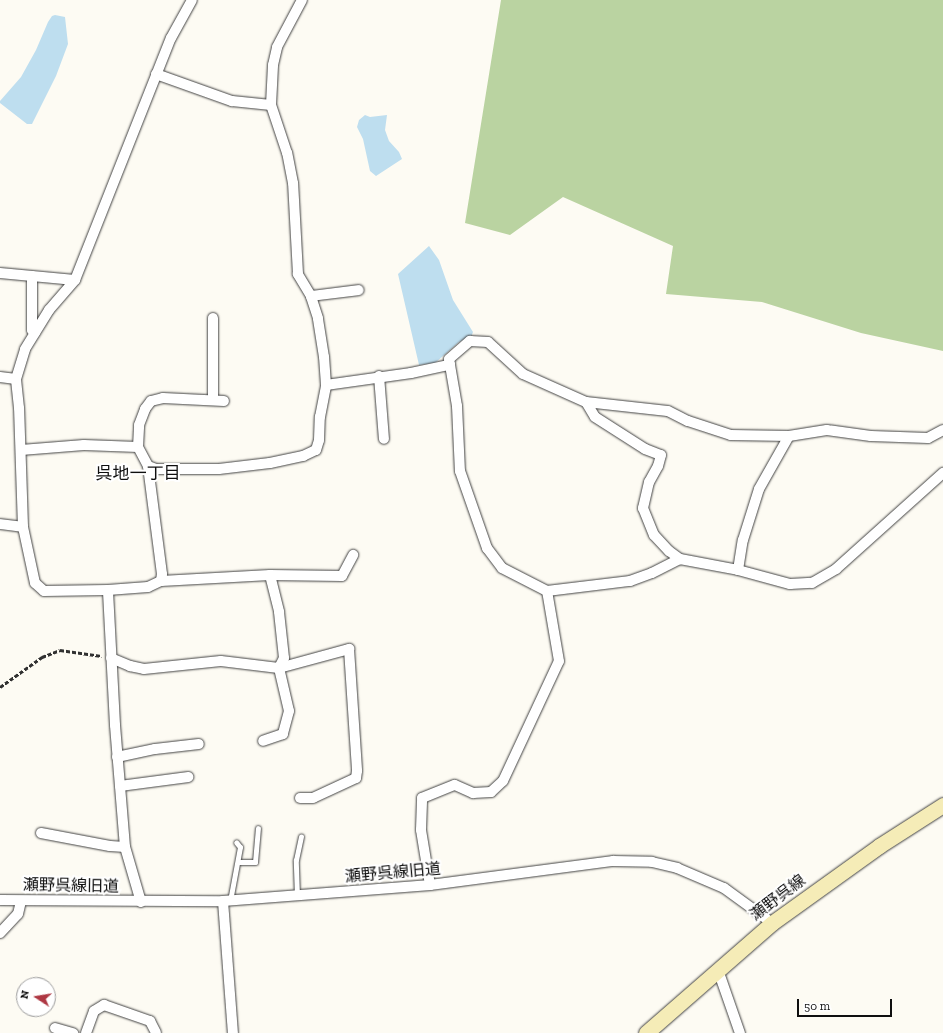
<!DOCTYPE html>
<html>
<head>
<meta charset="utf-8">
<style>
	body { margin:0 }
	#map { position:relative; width:943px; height:1033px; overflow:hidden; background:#fdfbf3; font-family:"Zilla Slab","Noto Sans JP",serif }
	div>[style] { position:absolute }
	.forest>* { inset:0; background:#bad3a1 }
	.water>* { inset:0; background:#bedeef }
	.path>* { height:2.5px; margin-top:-1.25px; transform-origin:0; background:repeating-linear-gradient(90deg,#313131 0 4px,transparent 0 6px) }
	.roads { filter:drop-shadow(0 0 1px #424242) drop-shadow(0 0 1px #424242) }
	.lane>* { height:5px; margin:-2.5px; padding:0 2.5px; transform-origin:2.5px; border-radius:2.5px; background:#fff }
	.street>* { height:10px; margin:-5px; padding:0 5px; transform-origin:5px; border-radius:5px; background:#fff }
	.secondary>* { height:15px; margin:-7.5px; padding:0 7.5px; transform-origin:7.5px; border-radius:7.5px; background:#f5ecb7 }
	span { translate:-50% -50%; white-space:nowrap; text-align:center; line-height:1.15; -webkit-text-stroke:4px #fff; paint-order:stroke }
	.street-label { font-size:16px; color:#0f0f0f }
	.neighbourhood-label { font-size:17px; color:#0f0f0f }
	.north { position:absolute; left:16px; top:977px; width:40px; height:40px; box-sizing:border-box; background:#fff; border:1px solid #9f9f9f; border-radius:50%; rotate:282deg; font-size:11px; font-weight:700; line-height:16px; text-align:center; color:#0f0f0f }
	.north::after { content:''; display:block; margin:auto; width:14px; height:18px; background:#ae3843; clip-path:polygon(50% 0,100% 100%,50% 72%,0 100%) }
	.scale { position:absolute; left:797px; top:999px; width:95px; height:18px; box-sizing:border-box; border:2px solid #0f0f0f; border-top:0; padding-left:5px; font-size:12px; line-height:14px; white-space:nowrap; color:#0f0f0f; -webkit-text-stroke:3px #fff; paint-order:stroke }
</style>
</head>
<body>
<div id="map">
	<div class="forest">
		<div style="clip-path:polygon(501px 0,943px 0,943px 351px,861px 333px,762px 302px,666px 294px,673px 246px,563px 197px,510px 235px,465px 223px)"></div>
	</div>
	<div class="water">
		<div style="clip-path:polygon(55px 15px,65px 17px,68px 44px,56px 76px,32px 124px,27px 124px,0 103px,0 101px,21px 77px,36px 50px,48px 22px,52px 16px)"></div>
		<div style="clip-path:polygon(365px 115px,370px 117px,387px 115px,385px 130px,389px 141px,399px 152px,402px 159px,376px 176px,370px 171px,363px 139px,357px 127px,359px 120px)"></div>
		<div style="clip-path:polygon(429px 246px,439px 260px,453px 300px,473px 332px,471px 337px,459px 342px,435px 363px,419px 365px,398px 274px)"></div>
	</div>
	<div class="path">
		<div style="left:0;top:687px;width:52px;rotate:-35.5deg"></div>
		<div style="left:42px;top:657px;width:19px;rotate:-21deg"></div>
		<div style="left:60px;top:650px;width:42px;rotate:8.1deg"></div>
	</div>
	<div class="roads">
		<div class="lane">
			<div style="left:238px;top:862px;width:17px"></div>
			<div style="left:255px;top:862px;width:34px;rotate:-85deg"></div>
			<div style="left:297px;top:896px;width:36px;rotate:-92deg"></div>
			<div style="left:296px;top:860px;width:24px;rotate:-78deg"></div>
			<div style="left:230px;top:901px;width:55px;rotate:-79.5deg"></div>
			<div style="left:240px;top:847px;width:6px;rotate:-129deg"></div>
		</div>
		<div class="street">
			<div style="left:156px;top:74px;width:81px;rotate:19.6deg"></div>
			<div style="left:232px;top:101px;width:39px;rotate:6deg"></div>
			<div style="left:0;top:273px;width:75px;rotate:5.3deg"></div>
			<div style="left:32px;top:276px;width:54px;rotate:90deg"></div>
			<div style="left:32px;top:330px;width:4px;rotate:45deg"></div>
			<div style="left:311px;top:296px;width:48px;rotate:-7.1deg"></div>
			<div style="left:450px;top:365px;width:42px;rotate:80.3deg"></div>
			<div style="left:457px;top:406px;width:65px;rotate:87.4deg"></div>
			<div style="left:460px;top:471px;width:82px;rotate:70.7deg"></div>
			<div style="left:487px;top:548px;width:25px;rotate:53deg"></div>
			<div style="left:502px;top:568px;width:51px;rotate:27.1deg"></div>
			<div style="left:379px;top:376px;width:63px;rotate:85.5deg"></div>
			<div style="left:0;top:377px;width:16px;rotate:7deg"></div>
			<div style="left:326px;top:385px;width:86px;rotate:-8deg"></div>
			<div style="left:411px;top:373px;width:40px;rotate:-12deg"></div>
			<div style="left:450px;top:365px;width:6px;rotate:-99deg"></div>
			<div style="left:449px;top:359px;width:28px;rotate:-41deg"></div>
			<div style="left:470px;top:341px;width:18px;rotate:3deg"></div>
			<div style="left:488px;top:342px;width:47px;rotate:42.4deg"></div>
			<div style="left:523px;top:374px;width:69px;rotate:24deg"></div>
			<div style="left:586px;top:402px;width:82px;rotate:6.3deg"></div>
			<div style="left:668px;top:411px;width:22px;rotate:27deg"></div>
			<div style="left:688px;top:421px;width:45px;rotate:18deg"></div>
			<div style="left:731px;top:435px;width:58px;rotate:1deg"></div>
			<div style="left:789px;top:436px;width:38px;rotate:-9deg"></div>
			<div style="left:827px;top:430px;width:44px;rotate:7.8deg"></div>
			<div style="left:871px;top:436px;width:57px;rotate:2deg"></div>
			<div style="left:928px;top:438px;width:17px;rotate:-28deg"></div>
			<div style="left:213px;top:400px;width:82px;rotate:-90deg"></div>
			<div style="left:586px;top:402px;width:17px;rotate:59deg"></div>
			<div style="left:595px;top:417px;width:59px;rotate:32.6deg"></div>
			<div style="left:645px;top:449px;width:17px;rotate:21deg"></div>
			<div style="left:661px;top:455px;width:11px;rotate:105deg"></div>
			<div style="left:658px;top:466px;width:18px;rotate:119deg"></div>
			<div style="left:649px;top:482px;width:27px;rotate:103deg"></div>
			<div style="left:643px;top:508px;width:29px;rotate:68deg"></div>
			<div style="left:654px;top:535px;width:22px;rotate:47deg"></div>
			<div style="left:669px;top:551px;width:14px;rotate:36deg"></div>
			<div style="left:680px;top:559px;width:59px;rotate:10.7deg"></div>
			<div style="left:738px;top:570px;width:54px;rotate:15.1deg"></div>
			<div style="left:790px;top:584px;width:22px;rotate:-3deg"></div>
			<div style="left:812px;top:583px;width:28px;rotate:-30deg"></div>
			<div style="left:836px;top:569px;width:144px;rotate:-41.9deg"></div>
			<div style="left:138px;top:447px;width:22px;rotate:-87deg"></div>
			<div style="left:139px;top:425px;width:17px;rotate:-69deg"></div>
			<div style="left:145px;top:409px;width:10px;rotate:-53deg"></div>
			<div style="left:151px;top:401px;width:12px;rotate:-14deg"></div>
			<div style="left:163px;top:398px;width:61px;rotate:2.8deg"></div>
			<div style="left:21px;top:450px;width:63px;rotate:-4.5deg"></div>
			<div style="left:84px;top:445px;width:54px;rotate:2.1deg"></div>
			<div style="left:138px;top:447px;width:21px;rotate:62deg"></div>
			<div style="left:148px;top:466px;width:9px;rotate:21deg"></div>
			<div style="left:156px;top:469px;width:63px"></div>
			<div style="left:219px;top:469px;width:51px;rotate:-6.7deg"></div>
			<div style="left:270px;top:463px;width:34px;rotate:-12deg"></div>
			<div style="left:303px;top:456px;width:14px;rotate:-25deg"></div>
			<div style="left:316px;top:450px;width:10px;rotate:-73deg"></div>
			<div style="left:319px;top:440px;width:23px;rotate:-88deg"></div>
			<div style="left:320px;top:417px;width:33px;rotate:-79deg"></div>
			<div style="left:326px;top:385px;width:28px;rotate:-94deg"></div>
			<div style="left:324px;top:357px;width:39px;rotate:-99deg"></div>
			<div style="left:318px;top:318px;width:23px;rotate:-108deg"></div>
			<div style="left:311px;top:296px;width:26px;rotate:-121deg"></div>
			<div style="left:298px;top:274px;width:91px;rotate:-93.1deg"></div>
			<div style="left:293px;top:183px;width:31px;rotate:-101deg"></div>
			<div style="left:287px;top:153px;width:51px;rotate:-108.4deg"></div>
			<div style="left:271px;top:105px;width:40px;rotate:-87.1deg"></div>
			<div style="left:273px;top:65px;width:18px;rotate:-77deg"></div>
			<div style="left:277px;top:47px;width:53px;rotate:-62deg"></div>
			<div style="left:0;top:524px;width:23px;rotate:7deg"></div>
			<div style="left:738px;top:570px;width:30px;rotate:-81deg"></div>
			<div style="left:743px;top:540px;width:53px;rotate:-72.6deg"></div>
			<div style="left:759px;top:489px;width:61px;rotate:-60.5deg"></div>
			<div style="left:270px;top:575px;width:38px;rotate:76deg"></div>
			<div style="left:279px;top:612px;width:46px;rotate:83.8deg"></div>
			<div style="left:284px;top:658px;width:11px;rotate:117deg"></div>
			<div style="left:279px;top:668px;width:73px;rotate:-15.2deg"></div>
			<div style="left:349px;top:649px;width:122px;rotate:86.2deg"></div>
			<div style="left:357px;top:771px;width:7px;rotate:98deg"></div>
			<div style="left:356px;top:778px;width:47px;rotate:155.1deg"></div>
			<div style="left:313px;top:798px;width:13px;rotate:180deg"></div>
			<div style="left:161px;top:581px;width:109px;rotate:-3.2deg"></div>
			<div style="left:270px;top:575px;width:72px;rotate:0.8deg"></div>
			<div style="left:342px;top:576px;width:24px;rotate:-62deg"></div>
			<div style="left:108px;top:590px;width:40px;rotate:-4.3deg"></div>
			<div style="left:148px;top:587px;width:14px;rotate:-25deg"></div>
			<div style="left:161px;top:581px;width:7px;rotate:-82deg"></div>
			<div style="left:162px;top:574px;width:109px;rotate:-97.4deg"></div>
			<div style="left:111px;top:658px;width:21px;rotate:23deg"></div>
			<div style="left:130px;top:666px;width:14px;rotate:12deg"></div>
			<div style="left:144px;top:669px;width:77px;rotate:-5.9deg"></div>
			<div style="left:221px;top:661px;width:58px;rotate:6.9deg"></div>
			<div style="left:279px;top:668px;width:44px;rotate:76.9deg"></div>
			<div style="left:289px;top:711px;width:24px;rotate:105deg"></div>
			<div style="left:283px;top:734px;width:21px;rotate:161deg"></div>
			<div style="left:117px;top:757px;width:39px;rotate:-12deg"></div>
			<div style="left:155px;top:749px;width:44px;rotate:-6.5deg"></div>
			<div style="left:120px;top:786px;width:69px;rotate:-7.5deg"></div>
			<div style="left:41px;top:833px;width:70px;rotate:10.7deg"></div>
			<div style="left:110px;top:846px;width:15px;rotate:4deg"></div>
			<div style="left:430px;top:885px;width:56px;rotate:-99.3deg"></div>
			<div style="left:421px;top:830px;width:32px;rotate:-88deg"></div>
			<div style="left:422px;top:798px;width:35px;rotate:-22deg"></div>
			<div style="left:455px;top:785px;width:20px;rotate:24deg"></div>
			<div style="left:473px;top:793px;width:18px;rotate:-3deg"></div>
			<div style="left:491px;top:792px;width:16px;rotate:-43deg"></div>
			<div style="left:503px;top:781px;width:132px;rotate:-65deg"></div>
			<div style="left:559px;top:661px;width:71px;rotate:-99.7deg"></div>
			<div style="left:547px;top:591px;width:84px;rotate:-6.9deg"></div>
			<div style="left:630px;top:581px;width:23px;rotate:-20deg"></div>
			<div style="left:652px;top:573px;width:31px;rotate:-27deg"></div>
			<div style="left:0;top:900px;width:223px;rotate:0.3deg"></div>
			<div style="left:223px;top:901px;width:208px;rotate:-4.4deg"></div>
			<div style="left:430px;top:885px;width:185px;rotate:-7.5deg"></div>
			<div style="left:613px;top:861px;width:39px;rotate:1deg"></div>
			<div style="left:652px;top:862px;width:26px;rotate:13deg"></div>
			<div style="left:677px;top:868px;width:51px;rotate:23.1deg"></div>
			<div style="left:724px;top:888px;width:59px;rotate:36.1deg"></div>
			<div style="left:223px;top:901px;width:132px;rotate:85.7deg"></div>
			<div style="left:141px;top:902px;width:57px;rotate:-106.2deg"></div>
			<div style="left:125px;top:847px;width:122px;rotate:-94.7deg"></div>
			<div style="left:115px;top:725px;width:135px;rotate:-93deg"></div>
			<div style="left:108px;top:590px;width:64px;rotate:179.1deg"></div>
			<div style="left:44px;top:591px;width:12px;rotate:-138deg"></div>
			<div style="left:35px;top:583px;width:57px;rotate:-102.1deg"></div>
			<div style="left:23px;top:527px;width:119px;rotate:-91.9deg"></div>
			<div style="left:19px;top:408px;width:29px;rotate:-96deg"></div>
			<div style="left:16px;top:379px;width:31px;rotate:-73deg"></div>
			<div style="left:25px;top:349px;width:46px;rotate:-58.4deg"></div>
			<div style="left:49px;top:310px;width:40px;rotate:-49deg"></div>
			<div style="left:75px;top:280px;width:260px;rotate:-68.4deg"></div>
			<div style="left:171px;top:38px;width:43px;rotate:-61.1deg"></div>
			<div style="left:0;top:933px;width:26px;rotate:-47deg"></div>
			<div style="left:18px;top:914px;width:13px;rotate:-77deg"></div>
			<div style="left:718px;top:970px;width:67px;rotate:70.8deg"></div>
			<div style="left:55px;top:1028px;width:19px;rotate:16deg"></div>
			<div style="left:86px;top:1033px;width:23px;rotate:-70deg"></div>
			<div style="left:94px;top:1011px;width:12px;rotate:-31deg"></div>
			<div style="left:104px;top:1005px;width:49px;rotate:19.2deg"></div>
			<div style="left:150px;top:1021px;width:13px;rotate:63deg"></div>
		</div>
		<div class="secondary">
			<div style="left:646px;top:1033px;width:167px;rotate:-41.1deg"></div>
			<div style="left:772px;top:923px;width:132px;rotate:-35.7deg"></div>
			<div style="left:879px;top:846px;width:76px;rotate:-32.6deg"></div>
		</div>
	</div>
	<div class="street-label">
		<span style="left:393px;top:873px;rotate:-5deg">瀬野呉線旧道</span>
		<span style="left:71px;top:886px;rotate:1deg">瀬野呉線旧道</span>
		<span style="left:778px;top:898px;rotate:-37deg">瀬野呉線</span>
	</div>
	<div class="neighbourhood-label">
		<span style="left:138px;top:474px">呉地一丁目</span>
	</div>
	<div class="north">N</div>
	<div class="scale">50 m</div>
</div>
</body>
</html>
